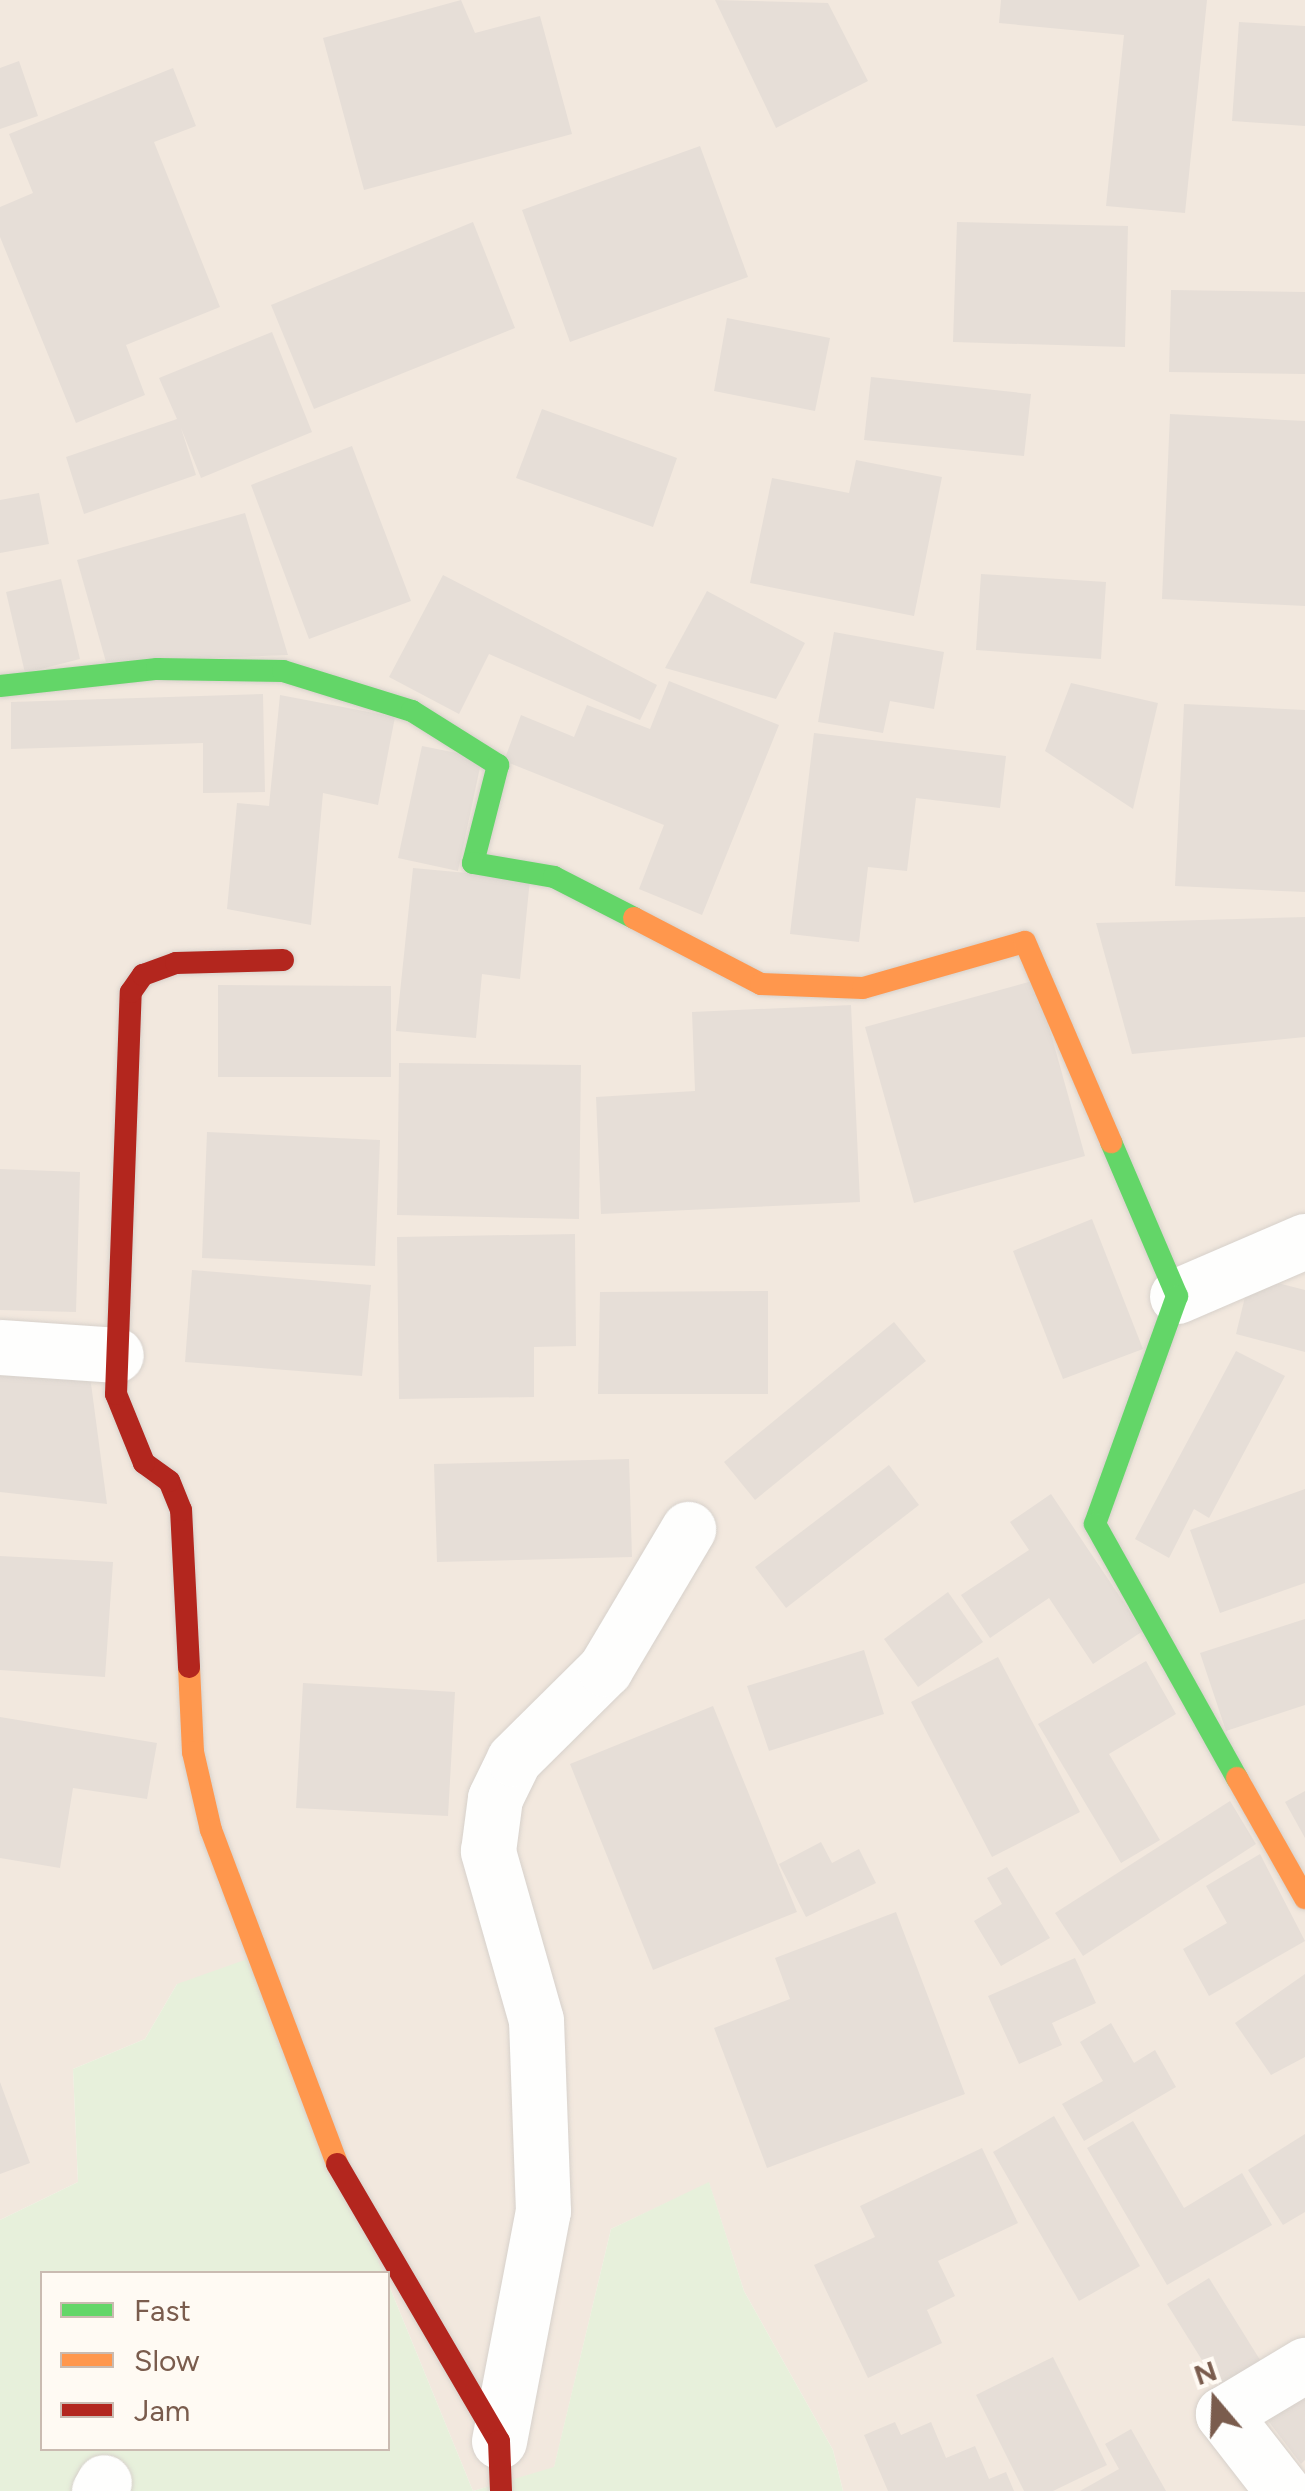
<!DOCTYPE html>
<html>
<head>
<meta charset="utf-8">
<style>
	body { margin:0 }
	#map { position:relative; width:1305px; height:2491px; overflow:hidden; background:#f9f5f0; font-family:Figtree,sans-serif }
	div>[style] { position:absolute }
	.residential>* { inset:0; background:#f2e8de }
	.green>* { inset:0; background:#e7f0db }
	.building>* { inset:0; background:#e6ded7 }
	.roads { filter:drop-shadow(0 0 2px #d7d1cb) drop-shadow(0 0 2px #d7d1cb) }
	.street>* { height:55px; margin:-27.5px; padding:0 27.5px; transform-origin:27.5px; border-radius:27.5px; background:#fefefd }
	.fast>* { height:22px; margin:-11px; padding:0 11px; transform-origin:11px; border-radius:11px; background:#63d668 }
	.slow>* { height:22px; margin:-11px; padding:0 11px; transform-origin:11px; border-radius:11px; background:#ff974d }
	.jam>* { height:22px; margin:-11px; padding:0 11px; transform-origin:11px; border-radius:11px; background:#b3261e }
	span { translate:-50% -50%; white-space:nowrap; text-align:center; line-height:1.15; -webkit-text-stroke:8px #fffaf3; paint-order:stroke }
	.legend { position:absolute; left:40px; top:2271px; width:350px; height:180px; box-sizing:border-box; background:#fffaf3; border:2px solid #cabbb1; margin:0; padding:12px 18px; list-style:none; font-size:30px; color:#7a5c4d }
	.legend li { display:flex; align-items:center; gap:20px; height:50px }
	.legend b { width:50px; border:2px solid #cabbb1 }
	.north { position:absolute; left:1165px; top:2351px; width:100px; height:100px; -webkit-text-stroke:8px #fffaf3; paint-order:stroke; rotate:341deg; font-size:28px; font-weight:700; line-height:40px; text-align:center; color:#7a5c4d }
	.north::after { content:''; display:block; margin:auto; width:35px; height:45px; background:#7a5c4d; clip-path:polygon(50% 0,100% 100%,50% 72%,0 100%) }
</style>
</head>
<body>
<div id="map">
	<div class="residential">
		<div style="clip-path:polygon(0 0,1305px 0,1305px 2491px,843px 2491px,833px 2450px,744px 2291px,709px 2183px,611px 2229px,554px 2468px,473px 2491px,388px 2283px,177px 1984px,145px 2039px,73px 2069px,78px 2182px,0 2220px)"></div>
	</div>
	<div class="green">
		<div style="clip-path:polygon(253px 1957px,383px 2273px,42px 2274px,42px 2448px,388px 2448px,388px 2283px,473px 2491px,0 2491px,0 2220px,78px 2182px,73px 2069px,145px 2039px,177px 1984px)"></div>
		<div style="clip-path:polygon(709px 2182px,744px 2291px,833px 2450px,843px 2491px,473px 2491px,554px 2467px,611px 2229px)"></div>
	</div>
	<div class="building">
		<div style="clip-path:polygon(461px 0,475px 33px,540px 16px,572px 134px,364px 190px,323px 38px)"></div>
		<div style="clip-path:polygon(715px 0,828px 3px,868px 81px,776px 128px)"></div>
		<div style="clip-path:polygon(1001px 0,1207px 0,1185px 213px,1106px 206px,1124px 35px,999px 23px)"></div>
		<div style="clip-path:polygon(1239px 22px,1305px 26px,1305px 126px,1232px 121px)"></div>
		<div style="clip-path:polygon(19px 61px,38px 116px,0 129px,0 68px)"></div>
		<div style="clip-path:polygon(173px 68px,196px 126px,154px 142px,220px 307px,126px 345px,145px 395px,76px 423px,0 237px,0 207px,33px 193px,9px 134px)"></div>
		<div style="clip-path:polygon(700px 146px,748px 277px,570px 342px,522px 210px)"></div>
		<div style="clip-path:polygon(473px 222px,515px 328px,314px 409px,271px 305px)"></div>
		<div style="clip-path:polygon(957px 222px,1128px 226px,1125px 347px,953px 342px)"></div>
		<div style="clip-path:polygon(1171px 290px,1305px 292px,1305px 374px,1169px 372px)"></div>
		<div style="clip-path:polygon(727px 318px,830px 338px,815px 411px,714px 391px)"></div>
		<div style="clip-path:polygon(272px 332px,312px 432px,201px 478px,181px 428px,196px 475px,84px 514px,66px 457px,177px 419px,159px 378px)"></div>
		<div style="clip-path:polygon(871px 377px,1031px 394px,1024px 456px,864px 440px)"></div>
		<div style="clip-path:polygon(542px 409px,677px 458px,653px 527px,516px 478px)"></div>
		<div style="clip-path:polygon(1170px 414px,1305px 421px,1305px 606px,1162px 599px)"></div>
		<div style="clip-path:polygon(352px 446px,411px 601px,309px 639px,251px 485px)"></div>
		<div style="clip-path:polygon(856px 460px,942px 477px,914px 616px,750px 583px,772px 478px,849px 493px)"></div>
		<div style="clip-path:polygon(39px 493px,49px 544px,0 553px,0 500px)"></div>
		<div style="clip-path:polygon(245px 513px,288px 655px,106px 662px,77px 560px)"></div>
		<div style="clip-path:polygon(981px 574px,1106px 582px,1101px 659px,976px 650px)"></div>
		<div style="clip-path:polygon(443px 575px,657px 685px,640px 720px,489px 654px,459px 714px,389px 677px)"></div>
		<div style="clip-path:polygon(61px 579px,80px 659px,25px 673px,6px 592px)"></div>
		<div style="clip-path:polygon(707px 591px,805px 643px,776px 699px,665px 668px)"></div>
		<div style="clip-path:polygon(834px 632px,944px 652px,934px 709px,890px 701px,883px 733px,818px 722px)"></div>
		<div style="clip-path:polygon(669px 681px,779px 725px,702px 915px,639px 889px,664px 825px,504px 761px,521px 715px,574px 737px,587px 705px,650px 729px)"></div>
		<div style="clip-path:polygon(1071px 683px,1158px 703px,1133px 809px,1045px 751px)"></div>
		<div style="clip-path:polygon(263px 694px,265px 792px,203px 793px,203px 743px,11px 749px,11px 702px)"></div>
		<div style="clip-path:polygon(280px 695px,395px 717px,378px 805px,323px 793px,311px 925px,227px 909px,237px 803px,269px 806px)"></div>
		<div style="clip-path:polygon(1184px 704px,1305px 710px,1305px 892px,1175px 886px)"></div>
		<div style="clip-path:polygon(814px 733px,1006px 756px,1000px 808px,916px 798px,907px 871px,868px 867px,859px 942px,790px 934px)"></div>
		<div style="clip-path:polygon(422px 746px,482px 758px,458px 871px,398px 858px)"></div>
		<div style="clip-path:polygon(413px 868px,530px 879px,520px 979px,482px 974px,476px 1038px,396px 1031px)"></div>
		<div style="clip-path:polygon(1305px 917px,1305px 1037px,1132px 1054px,1096px 923px)"></div>
		<div style="clip-path:polygon(1036px 980px,1085px 1156px,914px 1203px,865px 1027px)"></div>
		<div style="clip-path:polygon(218px 985px,391px 986px,391px 1077px,218px 1077px)"></div>
		<div style="clip-path:polygon(851px 1005px,860px 1202px,601px 1214px,596px 1097px,695px 1091px,692px 1012px)"></div>
		<div style="clip-path:polygon(399px 1063px,581px 1065px,579px 1219px,397px 1215px)"></div>
		<div style="clip-path:polygon(207px 1132px,380px 1140px,375px 1266px,202px 1258px)"></div>
		<div style="clip-path:polygon(0 1169px,80px 1172px,76px 1312px,0 1310px)"></div>
		<div style="clip-path:polygon(1092px 1219px,1143px 1349px,1063px 1379px,1013px 1251px)"></div>
		<div style="clip-path:polygon(575px 1234px,576px 1346px,534px 1347px,534px 1397px,399px 1399px,397px 1237px)"></div>
		<div style="clip-path:polygon(192px 1270px,371px 1285px,362px 1376px,185px 1362px)"></div>
		<div style="clip-path:polygon(1250px 1276px,1305px 1290px,1305px 1352px,1236px 1334px)"></div>
		<div style="clip-path:polygon(768px 1291px,768px 1394px,598px 1394px,600px 1292px)"></div>
		<div style="clip-path:polygon(894px 1322px,926px 1361px,755px 1500px,724px 1462px)"></div>
		<div style="clip-path:polygon(1236px 1351px,1285px 1376px,1209px 1518px,1194px 1509px,1169px 1558px,1135px 1539px)"></div>
		<div style="clip-path:polygon(0 1370px,90px 1376px,107px 1504px,0 1492px)"></div>
		<div style="clip-path:polygon(629px 1459px,632px 1557px,437px 1562px,434px 1464px)"></div>
		<div style="clip-path:polygon(889px 1465px,919px 1505px,786px 1608px,755px 1567px)"></div>
		<div style="clip-path:polygon(1305px 1489px,1305px 1583px,1220px 1613px,1190px 1530px)"></div>
		<div style="clip-path:polygon(1051px 1494px,1143px 1631px,1093px 1664px,1049px 1598px,990px 1638px,961px 1595px,1029px 1550px,1010px 1522px)"></div>
		<div style="clip-path:polygon(0 1556px,113px 1562px,105px 1677px,0 1670px)"></div>
		<div style="clip-path:polygon(948px 1592px,983px 1642px,918px 1687px,884px 1639px)"></div>
		<div style="clip-path:polygon(1305px 1619px,1305px 1705px,1226px 1731px,1200px 1653px)"></div>
		<div style="clip-path:polygon(864px 1650px,884px 1714px,769px 1751px,747px 1686px)"></div>
		<div style="clip-path:polygon(998px 1657px,1080px 1812px,992px 1857px,911px 1702px)"></div>
		<div style="clip-path:polygon(1146px 1661px,1176px 1714px,1109px 1754px,1160px 1840px,1121px 1863px,1038px 1724px)"></div>
		<div style="clip-path:polygon(303px 1683px,455px 1692px,448px 1816px,296px 1808px)"></div>
		<div style="clip-path:polygon(713px 1706px,797px 1912px,653px 1970px,570px 1764px)"></div>
		<div style="clip-path:polygon(0 1717px,157px 1743px,147px 1799px,73px 1788px,60px 1868px,0 1858px)"></div>
		<div style="clip-path:polygon(1305px 1791px,1305px 1838px,1285px 1802px)"></div>
		<div style="clip-path:polygon(1230px 1801px,1256px 1844px,1083px 1956px,1055px 1913px)"></div>
		<div style="clip-path:polygon(821px 1842px,832px 1863px,859px 1849px,876px 1883px,806px 1917px,779px 1864px)"></div>
		<div style="clip-path:polygon(1260px 1854px,1305px 1941px,1209px 1996px,1183px 1949px,1227px 1923px,1206px 1886px)"></div>
		<div style="clip-path:polygon(1007px 1867px,1050px 1938px,1001px 1966px,974px 1921px,1002px 1904px,987px 1878px)"></div>
		<div style="clip-path:polygon(896px 1912px,965px 2094px,767px 2168px,714px 2028px,790px 1999px,775px 1958px)"></div>
		<div style="clip-path:polygon(1075px 1958px,1096px 2003px,1052px 2023px,1062px 2045px,1019px 2064px,988px 1996px)"></div>
		<div style="clip-path:polygon(1305px 1974px,1305px 2057px,1271px 2075px,1235px 2023px)"></div>
		<div style="clip-path:polygon(1111px 2023px,1134px 2063px,1155px 2050px,1176px 2087px,1084px 2141px,1062px 2104px,1103px 2081px,1080px 2042px)"></div>
		<div style="clip-path:polygon(0 2082px,30px 2163px,0 2174px)"></div>
		<div style="clip-path:polygon(1054px 2116px,1140px 2266px,1079px 2301px,993px 2152px)"></div>
		<div style="clip-path:polygon(1133px 2121px,1184px 2208px,1242px 2173px,1272px 2225px,1167px 2285px,1087px 2148px)"></div>
		<div style="clip-path:polygon(1305px 2134px,1305px 2212px,1283px 2225px,1248px 2170px)"></div>
		<div style="clip-path:polygon(982px 2148px,1018px 2223px,938px 2261px,955px 2296px,927px 2310px,942px 2343px,868px 2378px,814px 2265px,875px 2237px,860px 2206px)"></div>
		<div style="clip-path:polygon(1209px 2278px,1267px 2371px,1225px 2397px,1167px 2304px)"></div>
		<div style="clip-path:polygon(1053px 2357px,1107px 2465px,1053px 2491px,1024px 2491px,976px 2395px)"></div>
		<div style="clip-path:polygon(1305px 2376px,1305px 2460px,1301px 2464px,1260px 2410px)"></div>
		<div style="clip-path:polygon(895px 2422px,901px 2435px,931px 2422px,946px 2458px,975px 2446px,989px 2479px,1006px 2472px,1014px 2491px,888px 2491px,864px 2435px)"></div>
		<div style="clip-path:polygon(1131px 2429px,1166px 2491px,1080px 2491px,1119px 2469px,1105px 2444px)"></div>
	</div>
	<div class="roads">
		<div class="street">
			<div style="left:1177px;top:1296px;width:139px;rotate:-23.3deg"></div>
			<div style="left:0;top:1347px;width:116px;rotate:3.9deg"></div>
			<div style="left:499px;top:2441px;width:234px;rotate:-79.2deg"></div>
			<div style="left:543px;top:2211px;width:191px;rotate:-92.1deg"></div>
			<div style="left:536px;top:2020px;width:176px;rotate:-105.9deg"></div>
			<div style="left:488px;top:1851px;width:53px;rotate:-82.5deg"></div>
			<div style="left:495px;top:1798px;width:43px;rotate:-64deg"></div>
			<div style="left:514px;top:1759px;width:128px;rotate:-44.7deg"></div>
			<div style="left:605px;top:1669px;width:163px;rotate:-59.3deg"></div>
			<div style="left:99px;top:2491px;width:10px;rotate:-61deg"></div>
			<div style="left:1283px;top:2491px;width:98px;rotate:-127.9deg"></div>
			<div style="left:1223px;top:2414px;width:96px;rotate:-30.9deg"></div>
		</div>
		<div class="fast">
			<div style="left:0;top:686px;width:158px;rotate:-6.2deg"></div>
			<div style="left:157px;top:669px;width:126px;rotate:0.9deg"></div>
			<div style="left:283px;top:671px;width:135px;rotate:17.2deg"></div>
			<div style="left:412px;top:711px;width:102px;rotate:32.1deg"></div>
			<div style="left:498px;top:765px;width:101px;rotate:104.3deg"></div>
			<div style="left:473px;top:863px;width:82px;rotate:9.8deg"></div>
			<div style="left:554px;top:877px;width:90px;rotate:27.1deg"></div>
			<div style="left:1111px;top:1142px;width:168px;rotate:66.8deg"></div>
			<div style="left:1177px;top:1296px;width:242px;rotate:109.8deg"></div>
			<div style="left:1095px;top:1524px;width:291px;rotate:60.8deg"></div>
		</div>
		<div class="slow">
			<div style="left:634px;top:918px;width:143px;rotate:27.5deg"></div>
			<div style="left:761px;top:984px;width:102px;rotate:2.2deg"></div>
			<div style="left:863px;top:988px;width:168px;rotate:-15.9deg"></div>
			<div style="left:1025px;top:942px;width:218px;rotate:66.7deg"></div>
			<div style="left:189px;top:1667px;width:85px;rotate:87.3deg"></div>
			<div style="left:193px;top:1752px;width:80px;rotate:77deg"></div>
			<div style="left:211px;top:1830px;width:357px;rotate:69.3deg"></div>
			<div style="left:1237px;top:1778px;width:138px;rotate:60.5deg"></div>
		</div>
		<div class="jam">
			<div style="left:189px;top:1667px;width:157px;rotate:-92.9deg"></div>
			<div style="left:181px;top:1510px;width:31px;rotate:-112deg"></div>
			<div style="left:169px;top:1481px;width:31px;rotate:-144deg"></div>
			<div style="left:144px;top:1463px;width:74px;rotate:-112.1deg"></div>
			<div style="left:116px;top:1394px;width:402px;rotate:-87.9deg"></div>
			<div style="left:131px;top:992px;width:21px;rotate:-55deg"></div>
			<div style="left:143px;top:975px;width:35px;rotate:-20deg"></div>
			<div style="left:176px;top:963px;width:107px;rotate:-1.6deg"></div>
			<div style="left:337px;top:2164px;width:321px;rotate:59.7deg"></div>
			<div style="left:499px;top:2441px;width:50px;rotate:87.7deg"></div>
		</div>
	</div>
	<ul class="legend">
	<li><b style="height:12px;background:#63d668"></b>Fast</li>
	<li><b style="height:12px;background:#ff974d"></b>Slow</li>
	<li><b style="height:12px;background:#b3261e"></b>Jam</li>
	</ul>
	<div class="north">N</div>
</div>
</body>
</html>
